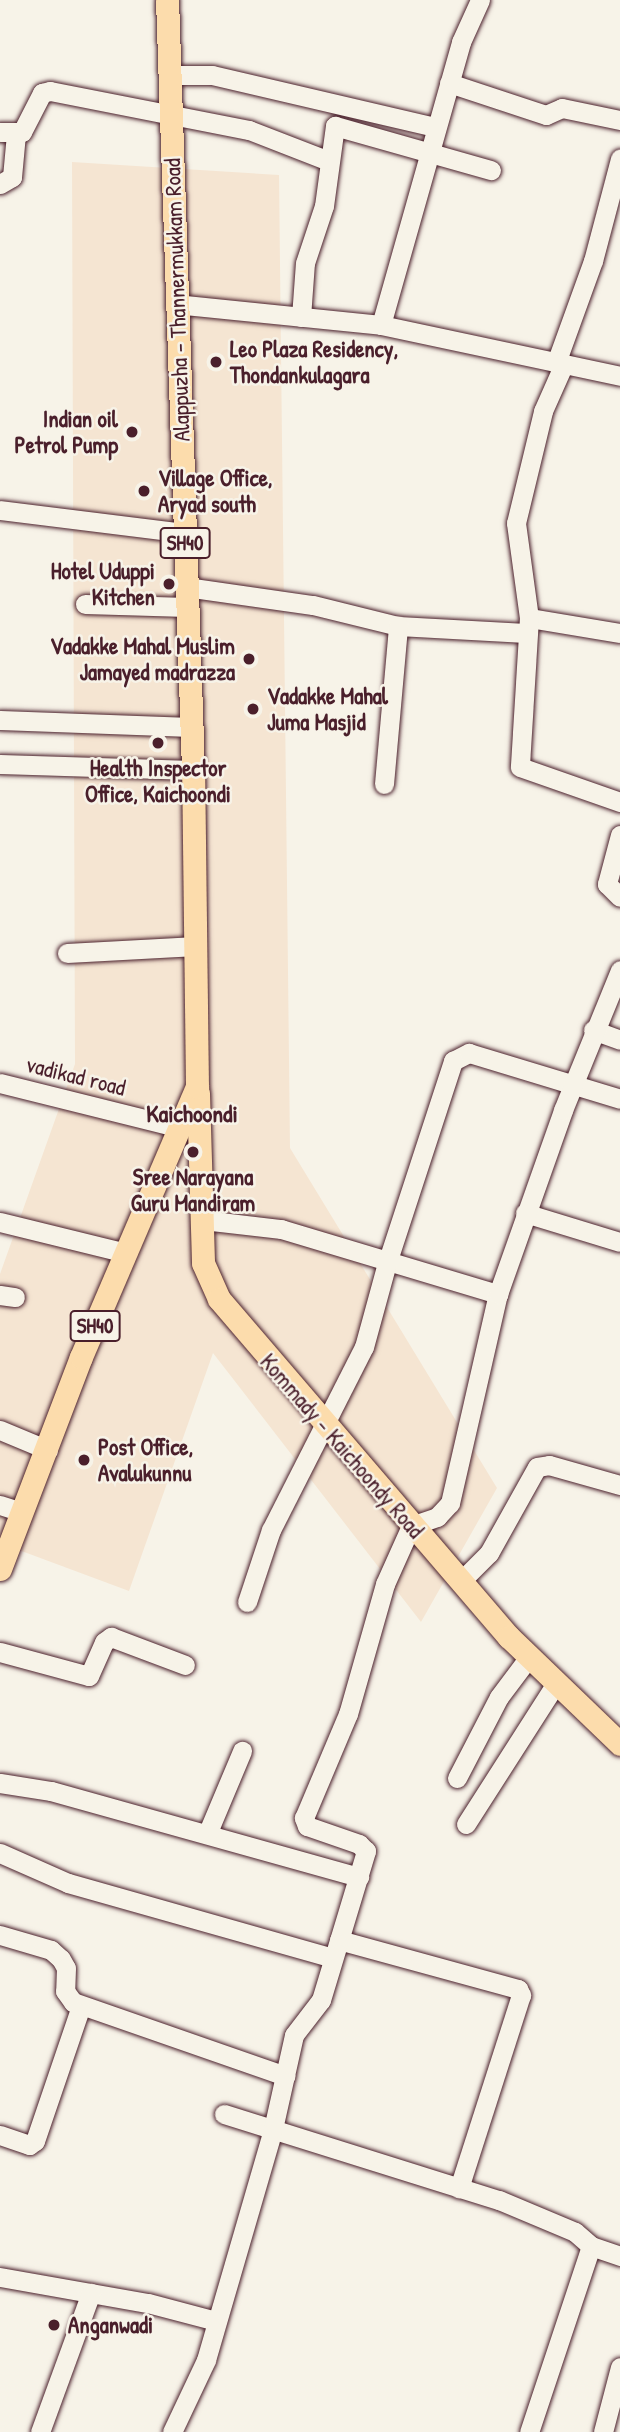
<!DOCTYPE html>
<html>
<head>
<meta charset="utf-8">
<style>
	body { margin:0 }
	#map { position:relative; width:620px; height:2432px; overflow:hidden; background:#f7f3e8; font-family:"Patrick Hand",sans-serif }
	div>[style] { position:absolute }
	.built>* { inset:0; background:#f5e5d2 }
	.roads { filter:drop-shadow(0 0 2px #4a1f2b) drop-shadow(0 0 2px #4a1f2b) }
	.minor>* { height:19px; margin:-9.5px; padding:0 9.5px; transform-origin:9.5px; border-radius:9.5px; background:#f7f3e8 }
	.major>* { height:23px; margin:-11.5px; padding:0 11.5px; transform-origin:11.5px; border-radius:11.5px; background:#fcdcac }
	.dots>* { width:19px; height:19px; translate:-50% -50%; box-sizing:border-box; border:4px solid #f7f3e8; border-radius:50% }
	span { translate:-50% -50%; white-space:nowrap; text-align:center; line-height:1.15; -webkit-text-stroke:5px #f7f3e8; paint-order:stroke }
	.shield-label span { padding:2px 5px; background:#f7f3e8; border:2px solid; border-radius:5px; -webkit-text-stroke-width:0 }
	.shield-label { font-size:21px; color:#4a1f2b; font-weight:700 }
	.street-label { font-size:23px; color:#4a1f2b }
	.poi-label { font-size:23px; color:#4a1f2b; font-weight:700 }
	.left { translate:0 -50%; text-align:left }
	.right { translate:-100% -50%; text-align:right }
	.neighbourhood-label { font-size:24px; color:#4a1f2b; font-weight:700 }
</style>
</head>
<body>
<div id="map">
	<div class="built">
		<div style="clip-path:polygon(72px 162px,279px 175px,290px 1148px,497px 1488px,421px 1622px,213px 1353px,129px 1591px,0 1543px,0 1274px,75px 1064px)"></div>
	</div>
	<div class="roads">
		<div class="minor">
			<div style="left:169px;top:75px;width:43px"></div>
			<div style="left:212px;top:75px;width:230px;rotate:13.1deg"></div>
			<div style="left:449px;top:83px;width:102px;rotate:18.3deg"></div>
			<div style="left:546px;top:115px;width:17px;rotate:-24deg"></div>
			<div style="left:562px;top:108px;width:59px;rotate:11.7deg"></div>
			<div style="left:0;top:132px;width:22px"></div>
			<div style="left:22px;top:132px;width:44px;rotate:-62.9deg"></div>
			<div style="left:42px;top:93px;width:8px;rotate:-14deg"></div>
			<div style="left:50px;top:91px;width:203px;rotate:11.1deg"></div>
			<div style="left:249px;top:130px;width:86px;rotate:21.2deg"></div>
			<div style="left:0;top:184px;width:14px;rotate:-30deg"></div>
			<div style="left:12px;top:177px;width:43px;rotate:-84.7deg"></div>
			<div style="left:175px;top:304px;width:207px;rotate:5.8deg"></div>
			<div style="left:381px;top:325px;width:244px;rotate:12deg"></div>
			<div style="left:301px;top:317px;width:54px;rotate:-85.8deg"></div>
			<div style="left:305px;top:263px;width:60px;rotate:-71.6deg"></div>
			<div style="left:324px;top:206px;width:81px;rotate:-82.2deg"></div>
			<div style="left:335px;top:126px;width:162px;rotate:15.8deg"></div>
			<div style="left:381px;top:325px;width:294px;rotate:-74.2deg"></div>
			<div style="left:461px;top:42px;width:46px;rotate:-65.7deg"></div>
			<div style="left:556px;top:363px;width:109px;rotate:-70.1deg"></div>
			<div style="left:593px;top:261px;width:106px;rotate:-75.2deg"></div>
			<div style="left:0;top:510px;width:186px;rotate:7.1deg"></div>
			<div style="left:186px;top:587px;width:128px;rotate:8.1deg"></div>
			<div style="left:313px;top:605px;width:88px;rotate:13.9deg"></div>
			<div style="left:398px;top:626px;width:128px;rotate:3.1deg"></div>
			<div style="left:85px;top:604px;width:102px;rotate:1.7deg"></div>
			<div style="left:529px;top:618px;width:96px;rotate:-97.8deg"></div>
			<div style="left:516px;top:523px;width:115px;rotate:-76.4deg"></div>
			<div style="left:543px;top:411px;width:49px;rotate:-66deg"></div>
			<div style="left:620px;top:633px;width:92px;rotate:-170.6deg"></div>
			<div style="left:529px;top:618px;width:149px;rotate:93.5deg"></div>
			<div style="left:520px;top:767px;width:106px;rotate:19.3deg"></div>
			<div style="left:0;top:720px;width:191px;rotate:2.1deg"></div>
			<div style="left:0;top:764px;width:193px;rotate:1.8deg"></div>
			<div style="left:384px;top:784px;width:159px;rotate:-84.9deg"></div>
			<div style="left:620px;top:835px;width:51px;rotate:104.9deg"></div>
			<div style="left:607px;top:884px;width:18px;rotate:45deg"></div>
			<div style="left:67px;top:953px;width:129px;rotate:-3.1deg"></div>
			<div style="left:593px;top:1030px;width:29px;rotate:20deg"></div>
			<div style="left:0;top:1083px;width:186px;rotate:14deg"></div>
			<div style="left:525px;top:1213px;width:99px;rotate:17deg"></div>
			<div style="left:203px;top:1220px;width:79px;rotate:6.6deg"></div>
			<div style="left:281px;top:1229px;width:227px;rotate:16.7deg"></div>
			<div style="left:0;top:1222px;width:130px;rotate:13.8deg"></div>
			<div style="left:0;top:1295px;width:15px;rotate:8deg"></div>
			<div style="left:0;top:1430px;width:52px;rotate:22.6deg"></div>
			<div style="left:0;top:1505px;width:22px;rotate:18deg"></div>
			<div style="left:460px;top:1582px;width:41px;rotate:-45deg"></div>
			<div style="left:489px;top:1553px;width:98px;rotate:-60.8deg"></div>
			<div style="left:537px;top:1467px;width:12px;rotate:-9deg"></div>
			<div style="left:549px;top:1465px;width:74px;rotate:15.7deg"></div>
			<div style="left:247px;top:1602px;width:76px;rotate:-71.6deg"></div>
			<div style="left:271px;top:1530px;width:205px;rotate:-63.1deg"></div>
			<div style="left:364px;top:1347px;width:87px;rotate:-74.7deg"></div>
			<div style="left:387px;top:1263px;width:213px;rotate:-71.9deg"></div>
			<div style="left:453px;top:1061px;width:18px;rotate:-27deg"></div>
			<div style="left:469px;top:1053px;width:158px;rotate:16.9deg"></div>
			<div style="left:0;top:1652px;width:92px;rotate:15.1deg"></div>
			<div style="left:89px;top:1676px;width:37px;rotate:-66deg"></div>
			<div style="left:104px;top:1642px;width:9px;rotate:-36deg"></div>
			<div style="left:111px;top:1637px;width:79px;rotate:20.7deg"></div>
			<div style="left:457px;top:1778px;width:91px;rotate:-62.6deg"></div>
			<div style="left:499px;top:1697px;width:50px;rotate:-53.1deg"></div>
			<div style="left:0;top:1783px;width:52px;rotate:8.9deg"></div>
			<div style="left:51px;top:1791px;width:320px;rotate:15.6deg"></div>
			<div style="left:466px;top:1824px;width:167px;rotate:-57.4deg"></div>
			<div style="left:208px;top:1832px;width:88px;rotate:-67.2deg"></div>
			<div style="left:0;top:1853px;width:74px;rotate:23.8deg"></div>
			<div style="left:68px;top:1883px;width:275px;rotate:15.8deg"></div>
			<div style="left:0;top:1935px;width:53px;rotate:16.4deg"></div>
			<div style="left:51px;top:1950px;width:13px;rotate:42deg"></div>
			<div style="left:61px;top:1959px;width:10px;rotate:61deg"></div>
			<div style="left:66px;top:1968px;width:23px;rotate:92deg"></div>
			<div style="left:65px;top:1991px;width:14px;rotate:54deg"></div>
			<div style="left:73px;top:2002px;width:225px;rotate:19.2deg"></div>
			<div style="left:339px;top:1940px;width:186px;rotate:15.3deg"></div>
			<div style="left:518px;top:1989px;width:7px;rotate:63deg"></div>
			<div style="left:521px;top:1995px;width:203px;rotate:107.8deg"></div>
			<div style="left:224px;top:2114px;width:288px;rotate:17.4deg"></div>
			<div style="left:499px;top:2200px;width:82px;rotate:22.8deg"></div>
			<div style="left:575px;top:2232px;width:21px;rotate:41deg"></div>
			<div style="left:591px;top:2246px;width:196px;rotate:108.4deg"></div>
			<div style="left:0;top:2135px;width:31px;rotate:19deg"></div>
			<div style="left:29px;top:2145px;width:7px;rotate:-34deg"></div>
			<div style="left:35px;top:2141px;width:143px;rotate:-71.2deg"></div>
			<div style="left:591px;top:2246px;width:31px;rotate:19deg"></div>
			<div style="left:0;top:2277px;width:150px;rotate:10deg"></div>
			<div style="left:148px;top:2303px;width:70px;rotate:14.8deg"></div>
			<div style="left:40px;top:2432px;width:148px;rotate:-69.9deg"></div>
			<div style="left:172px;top:2432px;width:80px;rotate:-64.7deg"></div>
			<div style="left:206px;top:2360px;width:241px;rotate:-73.8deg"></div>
			<div style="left:273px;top:2129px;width:96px;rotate:-77.4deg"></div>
			<div style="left:294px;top:2035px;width:44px;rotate:-52.4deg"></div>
			<div style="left:321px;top:2000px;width:156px;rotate:-73.2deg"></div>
			<div style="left:366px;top:1851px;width:10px;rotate:-135deg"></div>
			<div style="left:359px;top:1844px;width:55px;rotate:-160.9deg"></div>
			<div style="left:307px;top:1826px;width:9px;rotate:-111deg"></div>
			<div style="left:304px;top:1818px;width:113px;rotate:-67.1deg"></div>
			<div style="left:348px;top:1714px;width:135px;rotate:-74.1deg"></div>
			<div style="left:385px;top:1584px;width:64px;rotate:-65.9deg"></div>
			<div style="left:411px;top:1526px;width:28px;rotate:-19deg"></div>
			<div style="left:437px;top:1517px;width:19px;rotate:-47deg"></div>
			<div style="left:450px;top:1503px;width:214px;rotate:-77.1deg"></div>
			<div style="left:498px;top:1294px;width:195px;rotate:-70.5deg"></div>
			<div style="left:563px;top:1110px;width:151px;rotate:-67.8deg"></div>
			<div style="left:603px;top:2432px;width:67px;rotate:-75.3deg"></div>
		</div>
		<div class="major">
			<div style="left:198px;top:1093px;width:170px;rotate:88.3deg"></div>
			<div style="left:203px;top:1263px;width:39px;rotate:66deg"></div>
			<div style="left:219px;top:1299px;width:445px;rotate:49.4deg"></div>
			<div style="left:509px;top:1637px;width:154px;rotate:43.9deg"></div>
			<div style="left:0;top:1569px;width:227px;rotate:-69.1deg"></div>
			<div style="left:81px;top:1357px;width:294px;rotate:-66.8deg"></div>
			<div style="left:197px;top:1087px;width:317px;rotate:-90.7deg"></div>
			<div style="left:193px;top:770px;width:770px;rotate:-91.93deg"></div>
		</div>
	</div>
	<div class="dots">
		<div style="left:216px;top:362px;background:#4a1f2b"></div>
		<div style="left:132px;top:432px;background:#4a1f2b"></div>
		<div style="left:144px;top:491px;background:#4a1f2b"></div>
		<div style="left:169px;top:584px;background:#4a1f2b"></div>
		<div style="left:249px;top:659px;background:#4a1f2b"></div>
		<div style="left:253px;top:709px;background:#4a1f2b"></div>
		<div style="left:158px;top:743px;background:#4a1f2b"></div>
		<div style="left:193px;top:1152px;background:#4a1f2b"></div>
		<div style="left:84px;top:1460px;background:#4a1f2b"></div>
		<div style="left:54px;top:2325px;background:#4a1f2b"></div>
	</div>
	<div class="shield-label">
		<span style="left:185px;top:543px">SH40</span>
		<span style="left:95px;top:1326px">SH40</span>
	</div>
	<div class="street-label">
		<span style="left:177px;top:300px;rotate:-92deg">Alappuzha - Thannermukkam Road</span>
		<span style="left:76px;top:1076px;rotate:14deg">vadikad road</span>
		<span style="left:342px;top:1446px;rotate:49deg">Kommady - Kaichoondy Road</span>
	</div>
	<div class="poi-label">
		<span class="left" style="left:230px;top:362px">Leo Plaza Residency,<br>Thondankulagara</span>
		<span class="right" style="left:118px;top:432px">Indian oil<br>Petrol Pump</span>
		<span class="left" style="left:158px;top:491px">Village Office,<br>Aryad south</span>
		<span class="right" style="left:155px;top:584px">Hotel Uduppi<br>Kitchen</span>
		<span class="right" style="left:235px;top:659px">Vadakke Mahal Muslim<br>Jamayed madrazza</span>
		<span class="left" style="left:267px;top:709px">Vadakke Mahal<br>Juma Masjid</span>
		<span style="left:158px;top:781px">Health Inspector<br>Office, Kaichoondi</span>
		<span style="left:193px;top:1190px">Sree Narayana<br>Guru Mandiram</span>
		<span class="left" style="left:98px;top:1460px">Post Office,<br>Avalukunnu</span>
		<span class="left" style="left:68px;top:2325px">Anganwadi</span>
	</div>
	<div class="neighbourhood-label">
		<span style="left:192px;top:1114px">Kaichoondi</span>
	</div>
</div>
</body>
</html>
